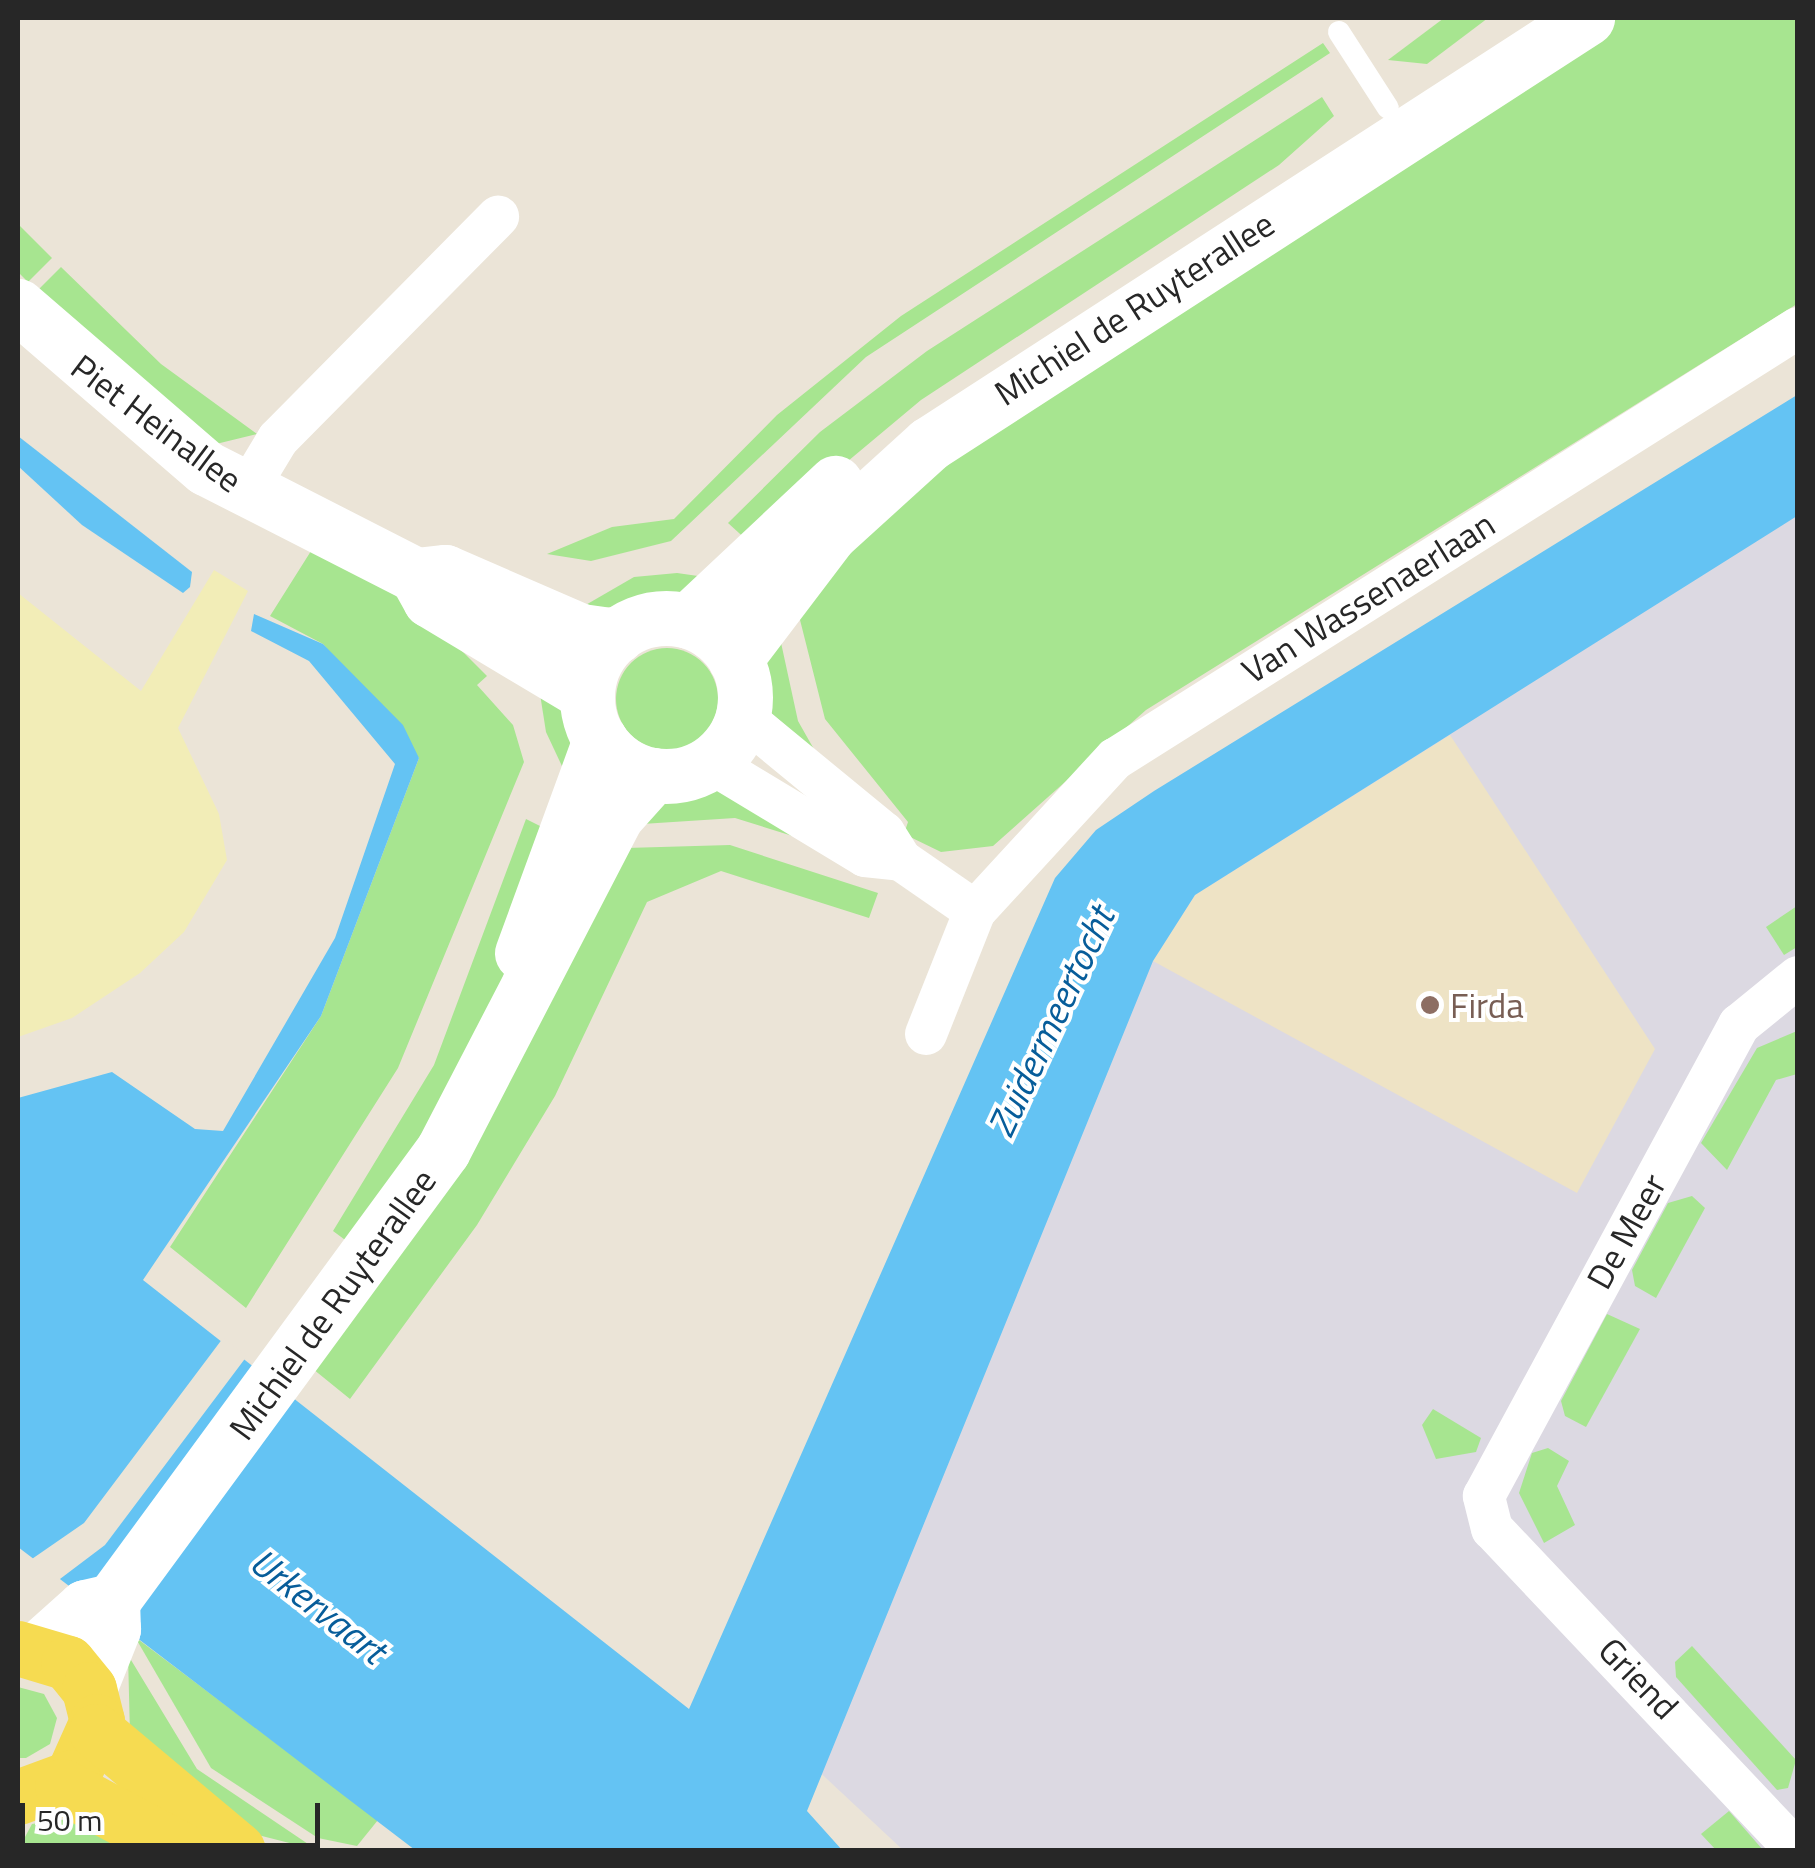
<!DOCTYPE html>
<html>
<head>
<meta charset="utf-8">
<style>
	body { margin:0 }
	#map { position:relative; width:1815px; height:1868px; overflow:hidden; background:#ebe4d7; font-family:"Titillium Web",sans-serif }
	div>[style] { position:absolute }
	.industrial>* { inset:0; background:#dcd9e2 }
	.education>* { inset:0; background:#eee3c5 }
	.green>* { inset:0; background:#a7e590 }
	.round { border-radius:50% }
	.sand>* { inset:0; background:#f2edb7 }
	.water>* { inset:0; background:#64c3f3 }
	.pier>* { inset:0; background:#ebe4d7 }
	.lane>* { height:22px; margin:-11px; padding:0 11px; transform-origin:11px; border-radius:11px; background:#fff }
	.street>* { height:42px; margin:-21px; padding:0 21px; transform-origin:21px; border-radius:21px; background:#fff }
	.secondary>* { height:55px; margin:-27.5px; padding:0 27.5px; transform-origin:27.5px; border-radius:27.5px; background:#fff }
	.secondary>.ring { margin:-27.5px; padding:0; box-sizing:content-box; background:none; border:55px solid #fff; border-radius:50% }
	.primary>* { height:55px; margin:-27.5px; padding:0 27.5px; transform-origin:27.5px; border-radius:27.5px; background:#f6db51 }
	.dots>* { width:28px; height:28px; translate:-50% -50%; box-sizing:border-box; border:5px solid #fff; border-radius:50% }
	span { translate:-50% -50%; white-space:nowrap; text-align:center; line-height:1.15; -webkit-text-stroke:8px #fff; paint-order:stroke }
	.street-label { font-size:35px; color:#272727 }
	.education-label { font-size:35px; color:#785e54 }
	.left { translate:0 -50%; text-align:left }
	.water-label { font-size:38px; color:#075d9a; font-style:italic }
	.frame { position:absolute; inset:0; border:20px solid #272727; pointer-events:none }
	.scale { position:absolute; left:20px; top:1803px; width:300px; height:45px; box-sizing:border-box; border:5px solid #272727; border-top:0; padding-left:12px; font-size:30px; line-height:35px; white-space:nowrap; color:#272727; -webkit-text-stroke:8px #fff; paint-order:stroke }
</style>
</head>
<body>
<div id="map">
	<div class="industrial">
		<div style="clip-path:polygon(1797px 454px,1797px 1850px,903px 1850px,751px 1708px,1135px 873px)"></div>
	</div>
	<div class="education">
		<div style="clip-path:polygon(1450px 735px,1655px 1049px,1577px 1193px,1153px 961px,1195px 895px)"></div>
	</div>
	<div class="green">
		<div style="clip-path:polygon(1444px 18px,1488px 18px,1427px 64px,1388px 60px)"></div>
		<div style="clip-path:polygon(1604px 18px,1797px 18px,1797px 304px,1146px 710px,993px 846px,941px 852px,904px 834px,908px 822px,825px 719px,798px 612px,875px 506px)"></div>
		<div style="clip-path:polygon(1323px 43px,1330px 53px,866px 357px,671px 541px,591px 561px,547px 554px,612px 527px,674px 519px,777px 415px,901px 316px)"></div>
		<div style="clip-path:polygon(1322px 97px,1334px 116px,1279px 165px,921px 400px,750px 543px,728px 523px,820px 432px,927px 351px)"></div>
		<div style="clip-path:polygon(18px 224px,52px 258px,28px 282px,18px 272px)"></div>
		<div style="clip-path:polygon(61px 267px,161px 364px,257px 434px,216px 444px,37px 291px)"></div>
		<div style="clip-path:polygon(311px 551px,403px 596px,461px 650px,487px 676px,477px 685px,513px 725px,524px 762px,398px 1068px,246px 1308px,170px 1247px,321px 1016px,419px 758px,323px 644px,270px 616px)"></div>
		<div style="clip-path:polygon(677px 573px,712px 578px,677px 602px,577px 610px,634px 577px)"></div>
		<div style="clip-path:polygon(780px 638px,798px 721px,815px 751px,763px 706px,759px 659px)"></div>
		<div class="round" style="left:616px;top:648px;width:102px;height:102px"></div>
		<div style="clip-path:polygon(540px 694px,574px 717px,568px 779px,546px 732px)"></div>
		<div style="clip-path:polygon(707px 788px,728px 790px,799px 838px,735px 818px,642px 824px,667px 793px)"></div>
		<div style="clip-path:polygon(526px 819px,548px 830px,498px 993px,475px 1050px,352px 1245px,333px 1231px,434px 1065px)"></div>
		<div style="clip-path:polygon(730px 845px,878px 893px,869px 918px,721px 871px,647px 902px,555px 1096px,477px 1225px,350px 1399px,313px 1369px,626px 848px)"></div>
		<div style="clip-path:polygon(1797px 906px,1797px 947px,1784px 955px,1766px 927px)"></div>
		<div style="clip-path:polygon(1797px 1031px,1797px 1074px,1776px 1080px,1727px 1170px,1701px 1143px,1757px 1048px)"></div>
		<div style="clip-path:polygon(1692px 1196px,1705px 1208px,1656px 1298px,1635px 1286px,1632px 1270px,1668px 1203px)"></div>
		<div style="clip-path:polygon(1607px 1314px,1640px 1329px,1586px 1427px,1565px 1416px,1561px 1401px)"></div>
		<div style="clip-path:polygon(1433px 1409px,1481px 1438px,1476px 1452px,1436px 1459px,1422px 1425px)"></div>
		<div style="clip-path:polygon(1548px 1448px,1569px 1461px,1557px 1486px,1575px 1525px,1544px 1543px,1519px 1493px,1532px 1453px)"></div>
		<div style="clip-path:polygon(135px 1637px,378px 1820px,357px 1846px,318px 1838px,211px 1768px)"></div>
		<div style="clip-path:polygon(1692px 1646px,1796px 1760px,1788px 1788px,1777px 1790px,1676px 1677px,1675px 1662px)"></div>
		<div style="clip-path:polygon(128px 1655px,197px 1769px,317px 1850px,258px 1835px,130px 1735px)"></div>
		<div style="clip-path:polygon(18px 1687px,44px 1694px,57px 1718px,50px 1744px,26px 1758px,18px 1758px)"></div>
		<div style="clip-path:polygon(1729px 1811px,1763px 1850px,1716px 1850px,1701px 1834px)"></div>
		<div style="clip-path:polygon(83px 1817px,153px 1850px,18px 1850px,32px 1824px)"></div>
	</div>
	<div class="sand">
		<div style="clip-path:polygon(214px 570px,248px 591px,178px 728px,219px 814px,227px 860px,184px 932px,140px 973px,72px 1018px,18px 1037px,18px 593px,141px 691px)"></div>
	</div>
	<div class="water">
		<div style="clip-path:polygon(1797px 395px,1797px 516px,1195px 895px,1153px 961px,807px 1811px,842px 1850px,415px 1850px,18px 1547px,18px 1098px,112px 1072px,195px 1129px,223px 1131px,335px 938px,395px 764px,309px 661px,251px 631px,254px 614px,323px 644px,403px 725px,419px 758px,321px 1016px,143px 1280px,689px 1709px,1055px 878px,1096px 830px,1154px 791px)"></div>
		<div style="clip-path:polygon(18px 436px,192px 572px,190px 587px,183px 593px,82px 525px,18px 466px)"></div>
	</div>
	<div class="pier">
		<div style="clip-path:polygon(223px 1338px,247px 1356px,105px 1545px,56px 1582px,29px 1561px,84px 1523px)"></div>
	</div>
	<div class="lane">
		<div style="left:1339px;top:32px;width:90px;rotate:57.2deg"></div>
	</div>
	<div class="street">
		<div style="left:246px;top:492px;width:62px;rotate:-58.9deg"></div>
		<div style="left:278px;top:439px;width:313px;rotate:-45.3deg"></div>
		<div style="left:711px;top:763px;width:180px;rotate:31.1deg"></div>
		<div style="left:865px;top:856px;width:36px;rotate:6deg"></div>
		<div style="left:901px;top:860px;width:32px;rotate:-122deg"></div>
		<div style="left:884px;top:833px;width:183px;rotate:-140.6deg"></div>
		<div style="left:901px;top:860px;width:90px;rotate:34.6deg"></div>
		<div style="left:926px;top:1034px;width:132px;rotate:-68.3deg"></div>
		<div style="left:975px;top:911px;width:207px;rotate:-47.4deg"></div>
		<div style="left:1115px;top:759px;width:808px;rotate:-32.25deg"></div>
		<div style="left:1796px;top:1850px;width:442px;rotate:-133.4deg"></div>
		<div style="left:1492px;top:1529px;width:34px;rotate:-104deg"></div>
		<div style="left:1484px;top:1496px;width:536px;rotate:-61.57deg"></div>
		<div style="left:1739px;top:1025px;width:76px;rotate:-39.1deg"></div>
	</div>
	<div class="secondary">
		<div style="left:18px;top:306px;width:248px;rotate:40.8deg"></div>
		<div style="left:206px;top:468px;width:236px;rotate:27deg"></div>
		<div class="ring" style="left:587px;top:618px;width:103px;height:103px"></div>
		<div style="left:688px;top:621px;width:202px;rotate:-43.2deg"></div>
		<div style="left:735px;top:659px;width:157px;rotate:-52.8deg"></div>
		<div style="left:830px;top:534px;width:134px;rotate:-42.3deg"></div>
		<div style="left:929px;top:444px;width:784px;rotate:-32.92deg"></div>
		<div style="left:587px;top:694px;width:183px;rotate:-149.1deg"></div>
		<div style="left:430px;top:600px;width:29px;rotate:-119deg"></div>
		<div style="left:416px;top:575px;width:29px;rotate:-6deg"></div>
		<div style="left:445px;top:572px;width:148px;rotate:23.5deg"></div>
		<div style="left:581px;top:631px;width:36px;rotate:8deg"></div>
		<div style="left:522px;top:953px;width:227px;rotate:-69.9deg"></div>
		<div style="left:38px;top:1649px;width:63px;rotate:-41.8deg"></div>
		<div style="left:85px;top:1607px;width:28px;rotate:-13deg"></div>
		<div style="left:89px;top:1689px;width:65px;rotate:-68.2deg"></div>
		<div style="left:113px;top:1629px;width:28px;rotate:-92deg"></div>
		<div style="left:112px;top:1601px;width:559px;rotate:-53.72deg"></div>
		<div style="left:443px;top:1150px;width:377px;rotate:-62.6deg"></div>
		<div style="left:617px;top:815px;width:54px;rotate:-48deg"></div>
	</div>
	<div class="primary">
		<div style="left:18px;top:1648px;width:52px;rotate:16.7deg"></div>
		<div style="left:68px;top:1663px;width:33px;rotate:51deg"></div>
		<div style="left:89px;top:1689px;width:33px;rotate:76deg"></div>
		<div style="left:97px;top:1721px;width:61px;rotate:114.1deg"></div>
		<div style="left:72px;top:1777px;width:58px;rotate:159.7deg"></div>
		<div style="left:96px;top:1731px;width:185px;rotate:40deg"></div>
		<div style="left:62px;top:1786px;width:136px;rotate:28.1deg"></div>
	</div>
	<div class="dots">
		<div style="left:1430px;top:1005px;background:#8d6e63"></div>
	</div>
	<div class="street-label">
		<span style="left:1134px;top:308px;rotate:-33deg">Michiel de Ruyterallee</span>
		<span style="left:157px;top:423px;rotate:37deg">Piet Heinallee</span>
		<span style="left:1368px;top:597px;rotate:-32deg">Van Wassenaerlaan</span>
		<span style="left:1626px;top:1231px;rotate:-61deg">De Meer</span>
		<span style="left:332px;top:1304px;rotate:-54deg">Michiel de Ruyterallee</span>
		<span style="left:1639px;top:1678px;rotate:46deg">Griend</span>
	</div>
	<div class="education-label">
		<span class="left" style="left:1450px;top:1005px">Firda</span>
	</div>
	<div class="water-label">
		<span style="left:1051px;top:1022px;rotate:-65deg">Zuidermeertocht</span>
		<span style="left:318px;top:1606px;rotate:38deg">Urkervaart</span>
	</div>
	<div class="frame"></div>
	<div class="scale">50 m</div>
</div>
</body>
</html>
